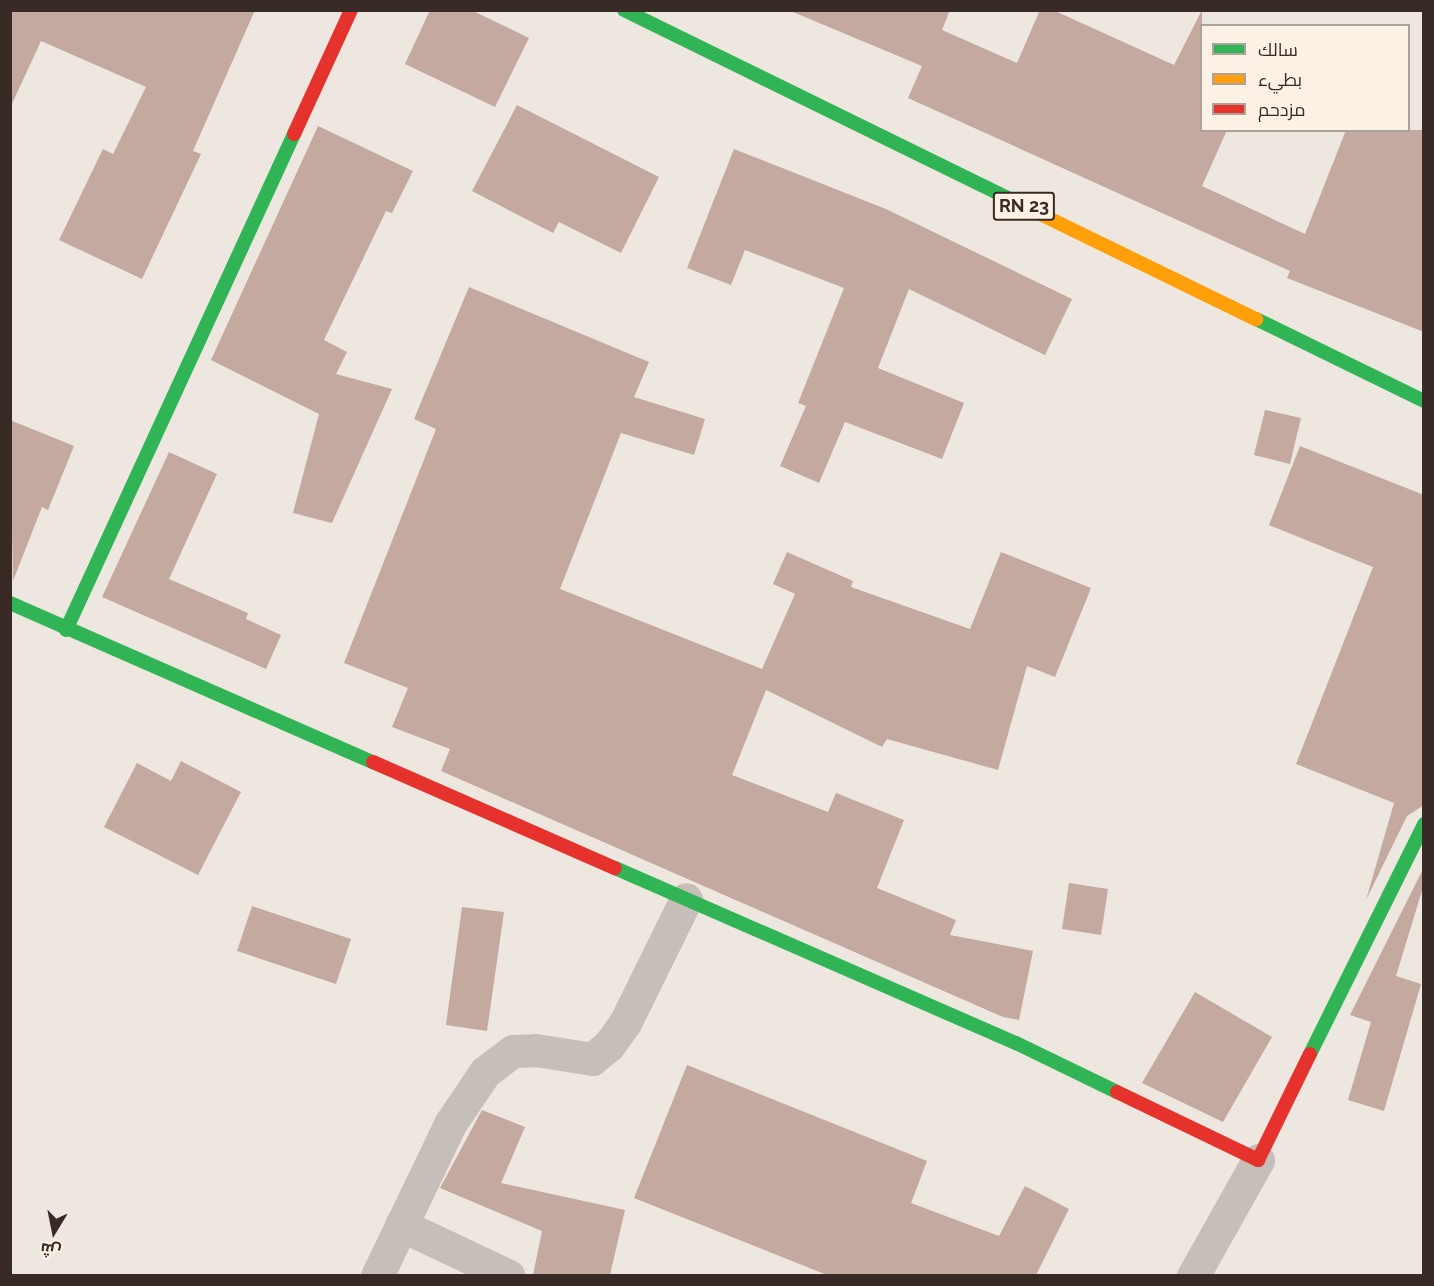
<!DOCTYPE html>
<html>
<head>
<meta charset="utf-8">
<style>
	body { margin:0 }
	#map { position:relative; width:1434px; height:1286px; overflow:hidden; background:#eee7df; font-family:Raleway,Cairo,sans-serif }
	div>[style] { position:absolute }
	.building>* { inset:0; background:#c3a99f }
	.street>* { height:33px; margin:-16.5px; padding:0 16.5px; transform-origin:16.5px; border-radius:16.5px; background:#c6beb8 }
	.fast>* { height:14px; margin:-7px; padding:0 7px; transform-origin:7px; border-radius:7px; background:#30b455 }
	.slow>* { height:14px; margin:-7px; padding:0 7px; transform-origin:7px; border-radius:7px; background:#ff9f0a }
	.jam>* { height:14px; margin:-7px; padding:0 7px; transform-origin:7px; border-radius:7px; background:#e5322d }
	span { translate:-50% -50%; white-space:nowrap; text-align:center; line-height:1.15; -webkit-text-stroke:6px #fbf1e5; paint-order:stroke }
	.shield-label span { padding:2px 4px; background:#fbf1e5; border:2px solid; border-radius:4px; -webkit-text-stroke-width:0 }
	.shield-label { font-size:18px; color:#382b26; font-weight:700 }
	.frame { position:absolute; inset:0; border:12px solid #382b26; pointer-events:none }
	.legend { position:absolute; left:1200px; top:24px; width:210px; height:108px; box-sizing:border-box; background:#fbf1e5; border:2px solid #ada299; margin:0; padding:8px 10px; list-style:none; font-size:18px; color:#382b26 }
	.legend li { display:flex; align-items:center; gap:12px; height:30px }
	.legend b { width:30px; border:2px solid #ada299 }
	.north { position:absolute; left:24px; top:1202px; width:60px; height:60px; -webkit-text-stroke:4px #fbf1e5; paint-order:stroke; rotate:190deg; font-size:16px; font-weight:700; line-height:24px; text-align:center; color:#382b26 }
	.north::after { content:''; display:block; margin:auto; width:21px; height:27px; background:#382b26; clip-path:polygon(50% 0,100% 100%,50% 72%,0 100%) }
</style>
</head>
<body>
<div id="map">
	<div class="building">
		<div style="clip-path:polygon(10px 10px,255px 10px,193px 151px,201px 154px,142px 279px,59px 240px,103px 149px,113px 154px,146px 87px,41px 41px,10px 108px)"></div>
		<div style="clip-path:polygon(430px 10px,471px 10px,529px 38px,495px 107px,405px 64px)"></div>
		<div style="clip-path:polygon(788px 10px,950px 10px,942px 30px,1017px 63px,1040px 10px,1053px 10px,1174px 65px,1202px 10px,1202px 130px,1227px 130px,1202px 186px,1305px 234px,1346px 130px,1424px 130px,1424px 332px,1287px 278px,1290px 271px,908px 98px,922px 66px)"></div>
		<div style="clip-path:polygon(517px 105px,659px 177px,621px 253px,559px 222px,553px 233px,472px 191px)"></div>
		<div style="clip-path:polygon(318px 126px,413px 171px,392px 213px,386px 211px,324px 340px,347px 352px,336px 374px,392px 389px,332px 523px,293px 513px,319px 414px,211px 360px)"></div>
		<div style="clip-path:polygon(734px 149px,886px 209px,1072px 299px,1045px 355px,909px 289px,878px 368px,964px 403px,942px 459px,845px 422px,819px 483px,780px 466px,806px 406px,798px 403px,844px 288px,745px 250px,731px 285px,687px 268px)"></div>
		<div style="clip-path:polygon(469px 287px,649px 362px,634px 397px,705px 419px,694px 455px,621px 433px,560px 589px,762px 669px,795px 594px,773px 584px,787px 552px,853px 581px,851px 587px,970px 629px,1001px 552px,1091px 588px,1055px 677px,1027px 666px,998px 770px,887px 739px,882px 747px,766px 690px,732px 775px,828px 812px,836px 793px,904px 820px,877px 888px,956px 920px,950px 935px,1033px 951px,1019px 1020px,1003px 1017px,441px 771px,450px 749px,392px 727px,408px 688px,344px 663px,436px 429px,414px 419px)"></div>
		<div style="clip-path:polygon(1265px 410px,1301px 418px,1290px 464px,1254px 455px)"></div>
		<div style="clip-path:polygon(10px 420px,74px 446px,48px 510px,42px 507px,13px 581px)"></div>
		<div style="clip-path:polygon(1300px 446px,1424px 495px,1424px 805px,1407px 816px,1366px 900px,1394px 803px,1296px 764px,1373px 567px,1269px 525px)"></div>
		<div style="clip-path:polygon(169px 452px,217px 474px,169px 579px,248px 613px,246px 619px,281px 635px,266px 669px,102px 597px)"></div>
		<div style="clip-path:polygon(181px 761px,241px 792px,198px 875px,104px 827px,137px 763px,171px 781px)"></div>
		<div style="clip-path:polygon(1424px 867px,1424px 884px,1396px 976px,1421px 984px,1384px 1111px,1348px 1100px,1371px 1022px,1350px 1015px)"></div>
		<div style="clip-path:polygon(1069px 883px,1108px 889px,1101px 935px,1062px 929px)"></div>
		<div style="clip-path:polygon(252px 906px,351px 939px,336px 984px,237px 951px)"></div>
		<div style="clip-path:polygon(462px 907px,504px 912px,487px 1031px,446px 1025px)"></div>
		<div style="clip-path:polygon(1195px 992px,1272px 1037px,1223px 1122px,1142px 1083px)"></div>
		<div style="clip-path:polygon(687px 1065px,927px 1161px,911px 1203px,999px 1236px,1025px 1186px,1069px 1209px,1036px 1275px,827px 1275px,634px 1198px)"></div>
		<div style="clip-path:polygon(482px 1110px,525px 1127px,501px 1183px,625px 1210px,610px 1275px,533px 1275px,542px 1231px,440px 1188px)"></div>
	</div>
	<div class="street">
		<div style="left:401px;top:1225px;width:119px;rotate:25.3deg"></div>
		<div style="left:377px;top:1276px;width:169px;rotate:-64.3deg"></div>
		<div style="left:450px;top:1124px;width:63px;rotate:-56.1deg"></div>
		<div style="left:485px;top:1072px;width:35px;rotate:-37deg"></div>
		<div style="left:513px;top:1051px;width:23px;rotate:-2deg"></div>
		<div style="left:536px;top:1050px;width:57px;rotate:9.1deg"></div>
		<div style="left:592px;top:1059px;width:22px;rotate:-39deg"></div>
		<div style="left:609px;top:1045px;width:27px;rotate:-54deg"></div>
		<div style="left:625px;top:1023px;width:138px;rotate:-63.8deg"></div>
		<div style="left:1193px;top:1276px;width:133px;rotate:-60.7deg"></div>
	</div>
	<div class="fast">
		<div style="left:624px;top:10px;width:450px;rotate:26.1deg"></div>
		<div style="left:1256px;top:319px;width:187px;rotate:26deg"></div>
		<div style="left:10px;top:603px;width:396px;rotate:23.7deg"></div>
		<div style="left:66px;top:630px;width:546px;rotate:-65.31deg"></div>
		<div style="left:615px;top:868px;width:438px;rotate:23.6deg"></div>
		<div style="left:1016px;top:1043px;width:112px;rotate:25.9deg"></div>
		<div style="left:1310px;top:1054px;width:257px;rotate:-63.6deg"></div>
	</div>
	<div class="slow">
		<div style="left:1028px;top:208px;width:254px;rotate:26deg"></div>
	</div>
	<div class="jam">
		<div style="left:294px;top:134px;width:136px;rotate:-65.3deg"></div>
		<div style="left:373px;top:762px;width:264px;rotate:23.7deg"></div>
		<div style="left:1117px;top:1092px;width:157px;rotate:25.7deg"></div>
		<div style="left:1258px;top:1160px;width:118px;rotate:-63.9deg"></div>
	</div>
	<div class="shield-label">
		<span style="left:1024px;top:206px">RN 23</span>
	</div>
	<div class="frame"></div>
	<ul class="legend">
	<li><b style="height:8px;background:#30b455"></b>سالك</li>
	<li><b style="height:8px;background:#ff9f0a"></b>بطيء</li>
	<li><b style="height:8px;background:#e5322d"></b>مزدحم</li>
	</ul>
	<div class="north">ش</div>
</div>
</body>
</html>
